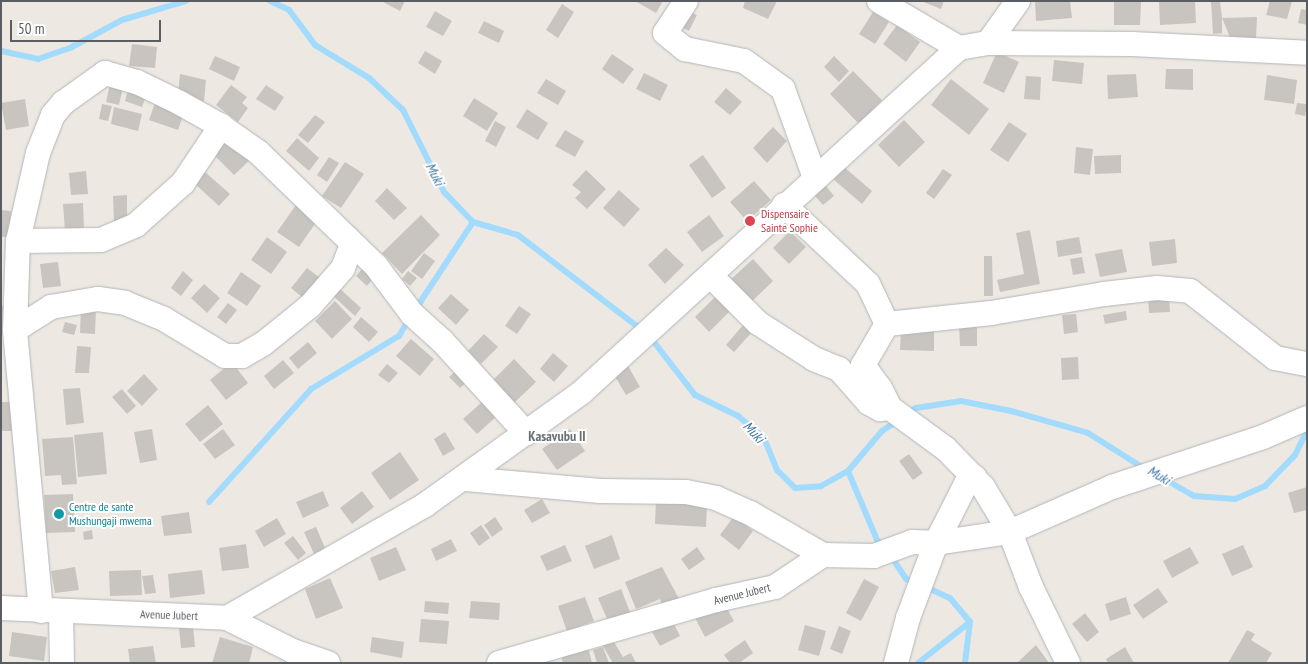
<!DOCTYPE html>
<html>
<head>
<meta charset="utf-8">
<style>
	body { margin:0 }
	#map { position:relative; width:1308px; height:664px; overflow:hidden; background:#ede9e2; font-family:"PT Sans Narrow",sans-serif }
	div>[style] { position:absolute }
	.stream>* { height:6px; margin:-3px; padding:0 3px; transform-origin:3px; border-radius:3px; background:#a2dbfd }
	.building>* { inset:0; background:#c8c4bf }
	.roads { filter:drop-shadow(0 0 1px #b2b5b9) drop-shadow(0 0 1px #b2b5b9) }
	.street>* { height:24px; margin:-12px; padding:0 12px; transform-origin:12px; border-radius:12px; background:#fff }
	.dots>* { width:14px; height:14px; translate:-50% -50%; box-sizing:border-box; border:2px solid #fff; border-radius:50% }
	span { translate:-50% -50%; white-space:nowrap; text-align:center; line-height:1.15; -webkit-text-stroke:4px #fff; paint-order:stroke }
	.health-label { font-size:12px; color:#be3a42 }
	.left { translate:0 -50%; text-align:left }
	.culture-label { font-size:12px; color:#0d838f }
	.street-label { font-size:12px; color:#5a5e62 }
	.water-label { font-size:14px; color:#3d76a5; font-style:italic }
	.neighbourhood-label { font-size:14px; color:#6b7074; font-weight:700 }
	.frame { position:absolute; inset:0; border:2px solid #5a5e62; pointer-events:none }
	.scale { position:absolute; left:10px; top:20px; width:151px; height:22px; box-sizing:border-box; border:2px solid #5a5e62; border-top:0; padding-left:6px; font-size:15px; line-height:18px; white-space:nowrap; color:#5a5e62; -webkit-text-stroke:4px #fff; paint-order:stroke }
</style>
</head>
<body>
<div id="map">
	<div class="stream">
		<div style="left:270px;top:1px;width:21px;rotate:25deg"></div>
		<div style="left:289px;top:10px;width:44px;rotate:53.4deg"></div>
		<div style="left:315px;top:45px;width:63px;rotate:31.4deg"></div>
		<div style="left:369px;top:78px;width:47px;rotate:43.3deg"></div>
		<div style="left:403px;top:110px;width:92px;rotate:63.4deg"></div>
		<div style="left:444px;top:192px;width:42px;rotate:46deg"></div>
		<div style="left:473px;top:222px;width:47px;rotate:16.1deg"></div>
		<div style="left:518px;top:235px;width:156px;rotate:37.5deg"></div>
		<div style="left:1px;top:51px;width:38px;rotate:12deg"></div>
		<div style="left:38px;top:59px;width:36px;rotate:-19deg"></div>
		<div style="left:72px;top:47px;width:57px;rotate:-28.4deg"></div>
		<div style="left:122px;top:20px;width:67px;rotate:-16.5deg"></div>
		<div style="left:415px;top:310px;width:105px;rotate:-56.6deg"></div>
		<div style="left:650px;top:337px;width:73px;rotate:52.2deg"></div>
		<div style="left:695px;top:395px;width:48px;rotate:26deg"></div>
		<div style="left:738px;top:416px;width:34px;rotate:40deg"></div>
		<div style="left:764px;top:438px;width:35px;rotate:68deg"></div>
		<div style="left:777px;top:470px;width:25px;rotate:45deg"></div>
		<div style="left:795px;top:488px;width:26px;rotate:-4deg"></div>
		<div style="left:821px;top:486px;width:31px;rotate:-29deg"></div>
		<div style="left:848px;top:471px;width:52px;rotate:-49.6deg"></div>
		<div style="left:882px;top:431px;width:20px;rotate:-33deg"></div>
		<div style="left:907px;top:414px;width:11px;rotate:-34deg"></div>
		<div style="left:916px;top:408px;width:46px;rotate:-8.8deg"></div>
		<div style="left:961px;top:401px;width:51px;rotate:11.3deg"></div>
		<div style="left:1011px;top:411px;width:80px;rotate:15.9deg"></div>
		<div style="left:1088px;top:433px;width:67px;rotate:32.3deg"></div>
		<div style="left:848px;top:471px;width:75px;rotate:67.2deg"></div>
		<div style="left:877px;top:540px;width:9px;rotate:49deg"></div>
		<div style="left:1161px;top:477px;width:38px;rotate:30deg"></div>
		<div style="left:1194px;top:496px;width:41px;rotate:4.2deg"></div>
		<div style="left:1235px;top:499px;width:33px;rotate:-23deg"></div>
		<div style="left:1265px;top:486px;width:43px;rotate:-45.9deg"></div>
		<div style="left:1295px;top:455px;width:28px;rotate:-64deg"></div>
		<div style="left:209px;top:502px;width:152px;rotate:-47.9deg"></div>
		<div style="left:311px;top:389px;width:103px;rotate:-31.1deg"></div>
		<div style="left:399px;top:336px;width:21px;rotate:-59deg"></div>
		<div style="left:890px;top:555px;width:29px;rotate:56deg"></div>
		<div style="left:906px;top:579px;width:11px;rotate:22deg"></div>
		<div style="left:926px;top:587px;width:26px;rotate:25deg"></div>
		<div style="left:950px;top:598px;width:31px;rotate:50deg"></div>
		<div style="left:970px;top:622px;width:41px;rotate:97deg"></div>
		<div style="left:918px;top:663px;width:66px;rotate:-38.3deg"></div>
	</div>
	<div class="building">
		<div style="clip-path:polygon(381px 1px,405px 1px,400px 11px)"></div>
		<div style="clip-path:polygon(635px 1px,663px 1px,656px 13px)"></div>
		<div style="clip-path:polygon(745px 1px,777px 1px,768px 19px,743px 8px)"></div>
		<div style="clip-path:polygon(921px 1px,944px 1px,941px 9px)"></div>
		<div style="clip-path:polygon(1035px 1px,1070px 1px,1072px 18px,1036px 21px)"></div>
		<div style="clip-path:polygon(1159px 1px,1195px 1px,1196px 23px,1160px 25px)"></div>
		<div style="clip-path:polygon(1211px 1px,1220px 1px,1222px 18px,1257px 17px,1256px 38px,1231px 40px,1222px 18px,1222px 33px,1213px 34px)"></div>
		<div style="clip-path:polygon(1270px 1px,1292px 1px,1287px 19px,1266px 15px)"></div>
		<div style="clip-path:polygon(1114px 2px,1141px 2px,1140px 25px,1114px 25px)"></div>
		<div style="clip-path:polygon(562px 4px,574px 12px,558px 38px,546px 30px)"></div>
		<div style="clip-path:polygon(685px 9px,697px 15px,689px 31px,677px 25px)"></div>
		<div style="clip-path:polygon(1301px 9px,1307px 10px,1307px 25px,1298px 23px)"></div>
		<div style="clip-path:polygon(435px 11px,452px 21px,443px 36px,426px 27px)"></div>
		<div style="clip-path:polygon(873px 12px,889px 22px,875px 44px,859px 34px)"></div>
		<div style="clip-path:polygon(484px 21px,504px 31px,499px 43px,478px 33px)"></div>
		<div style="clip-path:polygon(897px 25px,920px 42px,906px 62px,883px 44px)"></div>
		<div style="clip-path:polygon(132px 44px,157px 47px,155px 68px,129px 66px)"></div>
		<div style="clip-path:polygon(425px 51px,442px 61px,435px 74px,418px 63px)"></div>
		<div style="clip-path:polygon(997px 52px,1019px 62px,1004px 93px,983px 83px)"></div>
		<div style="clip-path:polygon(612px 54px,634px 69px,623px 84px,602px 69px)"></div>
		<div style="clip-path:polygon(215px 56px,240px 67px,234px 81px,209px 69px)"></div>
		<div style="clip-path:polygon(834px 56px,849px 71px,839px 82px,824px 67px)"></div>
		<div style="clip-path:polygon(1054px 60px,1084px 63px,1082px 84px,1052px 81px)"></div>
		<div style="clip-path:polygon(1166px 69px,1193px 69px,1193px 90px,1165px 89px)"></div>
		<div style="clip-path:polygon(853px 71px,882px 100px,859px 124px,830px 94px)"></div>
		<div style="clip-path:polygon(644px 73px,668px 85px,660px 101px,636px 89px)"></div>
		<div style="clip-path:polygon(180px 74px,206px 80px,204px 101px,178px 94px)"></div>
		<div style="clip-path:polygon(1136px 74px,1138px 97px,1108px 99px,1107px 75px)"></div>
		<div style="clip-path:polygon(1267px 75px,1297px 80px,1294px 104px,1264px 100px)"></div>
		<div style="clip-path:polygon(1026px 76px,1041px 77px,1040px 100px,1024px 99px)"></div>
		<div style="clip-path:polygon(546px 79px,566px 91px,558px 105px,537px 93px)"></div>
		<div style="clip-path:polygon(951px 79px,989px 109px,969px 135px,931px 105px)"></div>
		<div style="clip-path:polygon(111px 80px,124px 83px,119px 105px,106px 102px)"></div>
		<div style="clip-path:polygon(231px 85px,247px 97px,242px 103px,248px 108px,238px 122px,216px 105px)"></div>
		<div style="clip-path:polygon(266px 85px,284px 97px,275px 111px,256px 99px)"></div>
		<div style="clip-path:polygon(726px 88px,742px 102px,730px 115px,714px 102px)"></div>
		<div style="clip-path:polygon(128px 90px,146px 96px,142px 107px,125px 101px)"></div>
		<div style="clip-path:polygon(474px 98px,498px 113px,487px 131px,463px 116px)"></div>
		<div style="clip-path:polygon(25px 99px,29px 126px,6px 130px,1px 103px)"></div>
		<div style="clip-path:polygon(156px 100px,185px 110px,178px 130px,149px 120px)"></div>
		<div style="clip-path:polygon(1297px 103px,1307px 104px,1305px 116px,1295px 114px)"></div>
		<div style="clip-path:polygon(102px 104px,112px 106px,108px 121px,99px 119px)"></div>
		<div style="clip-path:polygon(114px 107px,142px 114px,138px 131px,111px 124px)"></div>
		<div style="clip-path:polygon(527px 109px,548px 123px,538px 140px,516px 127px)"></div>
		<div style="clip-path:polygon(315px 115px,325px 122px,308px 143px,298px 135px)"></div>
		<div style="clip-path:polygon(904px 120px,925px 142px,899px 167px,878px 145px)"></div>
		<div style="clip-path:polygon(495px 121px,506px 127px,496px 147px,485px 141px)"></div>
		<div style="clip-path:polygon(1009px 122px,1027px 134px,1008px 162px,990px 150px)"></div>
		<div style="clip-path:polygon(773px 127px,787px 141px,767px 163px,753px 148px)"></div>
		<div style="clip-path:polygon(565px 130px,584px 141px,575px 157px,555px 146px)"></div>
		<div style="clip-path:polygon(232px 135px,253px 157px,234px 175px,213px 154px)"></div>
		<div style="clip-path:polygon(297px 138px,319px 158px,309px 171px,286px 151px)"></div>
		<div style="clip-path:polygon(1076px 147px,1093px 149px,1090px 175px,1074px 173px)"></div>
		<div style="clip-path:polygon(703px 155px,726px 188px,712px 198px,689px 165px)"></div>
		<div style="clip-path:polygon(1121px 155px,1121px 173px,1095px 174px,1094px 156px)"></div>
		<div style="clip-path:polygon(329px 157px,339px 163px,327px 182px,317px 175px)"></div>
		<div style="clip-path:polygon(345px 162px,364px 174px,341px 208px,322px 196px)"></div>
		<div style="clip-path:polygon(844px 167px,872px 191px,862px 204px,833px 179px)"></div>
		<div style="clip-path:polygon(943px 169px,952px 175px,934px 199px,926px 193px)"></div>
		<div style="clip-path:polygon(586px 170px,606px 189px,587px 209px,575px 198px,581px 192px,572px 185px)"></div>
		<div style="clip-path:polygon(86px 171px,88px 194px,71px 195px,69px 173px)"></div>
		<div style="clip-path:polygon(205px 172px,230px 194px,219px 206px,195px 184px)"></div>
		<div style="clip-path:polygon(754px 181px,771px 200px,747px 221px,730px 202px)"></div>
		<div style="clip-path:polygon(826px 186px,834px 196px,823px 205px,814px 195px)"></div>
		<div style="clip-path:polygon(387px 188px,407px 208px,394px 220px,375px 201px)"></div>
		<div style="clip-path:polygon(619px 190px,640px 209px,624px 227px,603px 208px)"></div>
		<div style="clip-path:polygon(127px 195px,127px 221px,114px 222px,113px 196px)"></div>
		<div style="clip-path:polygon(298px 202px,319px 218px,299px 247px,277px 232px)"></div>
		<div style="clip-path:polygon(83px 203px,84px 230px,65px 231px,63px 204px)"></div>
		<div style="clip-path:polygon(1px 210px,11px 211px,9px 237px,1px 237px)"></div>
		<div style="clip-path:polygon(421px 215px,440px 235px,402px 274px,382px 253px)"></div>
		<div style="clip-path:polygon(709px 215px,724px 236px,702px 252px,687px 232px)"></div>
		<div style="clip-path:polygon(1030px 230px,1040px 284px,1000px 292px,997px 280px,1024px 274px,1016px 233px)"></div>
		<div style="clip-path:polygon(790px 231px,806px 247px,789px 264px,773px 248px)"></div>
		<div style="clip-path:polygon(267px 237px,287px 252px,271px 274px,251px 260px)"></div>
		<div style="clip-path:polygon(1079px 237px,1082px 253px,1058px 257px,1056px 241px)"></div>
		<div style="clip-path:polygon(1175px 239px,1177px 263px,1152px 266px,1149px 242px)"></div>
		<div style="clip-path:polygon(666px 248px,684px 265px,665px 284px,648px 265px)"></div>
		<div style="clip-path:polygon(1122px 249px,1127px 272px,1100px 277px,1095px 254px)"></div>
		<div style="clip-path:polygon(424px 253px,435px 261px,422px 279px,411px 271px)"></div>
		<div style="clip-path:polygon(984px 256px,992px 256px,993px 296px,984px 296px)"></div>
		<div style="clip-path:polygon(1082px 257px,1085px 273px,1073px 275px,1070px 259px)"></div>
		<div style="clip-path:polygon(753px 259px,773px 281px,748px 305px,728px 282px)"></div>
		<div style="clip-path:polygon(58px 262px,61px 286px,43px 288px,40px 264px)"></div>
		<div style="clip-path:polygon(367px 263px,378px 272px,367px 286px,356px 276px)"></div>
		<div style="clip-path:polygon(307px 268px,323px 280px,307px 301px,291px 288px)"></div>
		<div style="clip-path:polygon(183px 271px,193px 280px,181px 296px,171px 288px)"></div>
		<div style="clip-path:polygon(408px 271px,417px 278px,410px 286px,402px 279px)"></div>
		<div style="clip-path:polygon(241px 272px,261px 286px,247px 306px,227px 293px)"></div>
		<div style="clip-path:polygon(204px 284px,220px 298px,207px 313px,191px 298px)"></div>
		<div style="clip-path:polygon(339px 288px,361px 308px,355px 316px,332px 295px)"></div>
		<div style="clip-path:polygon(719px 293px,733px 308px,709px 332px,695px 317px)"></div>
		<div style="clip-path:polygon(451px 294px,469px 310px,456px 325px,438px 308px)"></div>
		<div style="clip-path:polygon(1169px 295px,1170px 312px,1149px 313px,1148px 296px)"></div>
		<div style="clip-path:polygon(335px 301px,352px 319px,332px 339px,315px 321px)"></div>
		<div style="clip-path:polygon(228px 303px,237px 310px,226px 324px,217px 317px)"></div>
		<div style="clip-path:polygon(1px 306px,7px 306px,9px 335px,1px 335px)"></div>
		<div style="clip-path:polygon(81px 306px,96px 307px,95px 334px,80px 333px)"></div>
		<div style="clip-path:polygon(519px 306px,531px 314px,517px 334px,505px 326px)"></div>
		<div style="clip-path:polygon(1126px 311px,1127px 320px,1105px 324px,1103px 315px)"></div>
		<div style="clip-path:polygon(1076px 314px,1078px 332px,1064px 334px,1062px 315px)"></div>
		<div style="clip-path:polygon(361px 317px,378px 332px,369px 342px,353px 327px)"></div>
		<div style="clip-path:polygon(65px 322px,77px 325px,74px 335px,62px 332px)"></div>
		<div style="clip-path:polygon(744px 324px,753px 331px,734px 352px,726px 345px)"></div>
		<div style="clip-path:polygon(959px 325px,977px 325px,977px 346px,960px 346px)"></div>
		<div style="clip-path:polygon(934px 327px,934px 351px,900px 350px,901px 330px)"></div>
		<div style="clip-path:polygon(484px 334px,498px 347px,481px 364px,468px 351px)"></div>
		<div style="clip-path:polygon(411px 339px,434px 359px,420px 376px,396px 356px)"></div>
		<div style="clip-path:polygon(308px 342px,317px 353px,298px 369px,289px 358px)"></div>
		<div style="clip-path:polygon(77px 346px,91px 347px,89px 373px,75px 373px)"></div>
		<div style="clip-path:polygon(553px 353px,568px 366px,554px 382px,540px 369px)"></div>
		<div style="clip-path:polygon(1078px 357px,1079px 379px,1062px 380px,1061px 358px)"></div>
		<div style="clip-path:polygon(514px 359px,536px 382px,514px 403px,492px 381px)"></div>
		<div style="clip-path:polygon(283px 360px,294px 373px,274px 389px,264px 376px)"></div>
		<div style="clip-path:polygon(232px 362px,248px 383px,226px 400px,210px 380px)"></div>
		<div style="clip-path:polygon(387px 364px,398px 373px,389px 383px,378px 375px)"></div>
		<div style="clip-path:polygon(627px 364px,640px 387px,626px 395px,613px 373px)"></div>
		<div style="clip-path:polygon(460px 367px,470px 379px,460px 388px,449px 377px)"></div>
		<div style="clip-path:polygon(144px 374px,158px 389px,142px 406px,127px 391px)"></div>
		<div style="clip-path:polygon(80px 388px,84px 423px,66px 425px,63px 389px)"></div>
		<div style="clip-path:polygon(122px 389px,136px 406px,127px 414px,112px 397px)"></div>
		<div style="clip-path:polygon(483px 401px,497px 416px,477px 434px,463px 419px)"></div>
		<div style="clip-path:polygon(1px 402px,14px 402px,16px 431px,1px 431px)"></div>
		<div style="clip-path:polygon(208px 405px,223px 424px,200px 442px,185px 424px)"></div>
		<div style="clip-path:polygon(152px 429px,157px 460px,140px 463px,134px 432px)"></div>
		<div style="clip-path:polygon(223px 429px,235px 445px,215px 459px,203px 444px)"></div>
		<div style="clip-path:polygon(570px 429px,585px 451px,557px 470px,542px 449px)"></div>
		<div style="clip-path:polygon(103px 432px,107px 474px,78px 477px,74px 435px)"></div>
		<div style="clip-path:polygon(445px 432px,455px 449px,443px 456px,434px 439px)"></div>
		<div style="clip-path:polygon(73px 437px,77px 484px,62px 485px,61px 475px,45px 476px,42px 439px)"></div>
		<div style="clip-path:polygon(400px 452px,419px 480px,390px 500px,371px 473px)"></div>
		<div style="clip-path:polygon(909px 454px,923px 473px,913px 480px,899px 461px)"></div>
		<div style="clip-path:polygon(1307px 487px,1307px 510px,1294px 513px,1288px 493px)"></div>
		<div style="clip-path:polygon(323px 491px,329px 506px,303px 518px,296px 502px)"></div>
		<div style="clip-path:polygon(362px 491px,374px 507px,352px 524px,340px 508px)"></div>
		<div style="clip-path:polygon(73px 494px,75px 532px,46px 533px,44px 495px)"></div>
		<div style="clip-path:polygon(542px 499px,550px 513px,532px 523px,524px 510px)"></div>
		<div style="clip-path:polygon(656px 499px,707px 501px,706px 527px,655px 524px)"></div>
		<div style="clip-path:polygon(189px 512px,192px 533px,164px 536px,161px 516px)"></div>
		<div style="clip-path:polygon(734px 516px,753px 531px,739px 550px,720px 535px)"></div>
		<div style="clip-path:polygon(495px 517px,503px 529px,492px 537px,484px 525px)"></div>
		<div style="clip-path:polygon(277px 518px,286px 534px,264px 547px,255px 531px)"></div>
		<div style="clip-path:polygon(481px 525px,490px 538px,479px 546px,470px 533px)"></div>
		<div style="clip-path:polygon(316px 527px,325px 548px,314px 554px,304px 532px)"></div>
		<div style="clip-path:polygon(92px 530px,93px 539px,84px 540px,83px 532px)"></div>
		<div style="clip-path:polygon(612px 535px,620px 559px,594px 569px,585px 546px)"></div>
		<div style="clip-path:polygon(293px 536px,306px 553px,298px 560px,284px 543px)"></div>
		<div style="clip-path:polygon(451px 539px,457px 551px,436px 561px,431px 549px)"></div>
		<div style="clip-path:polygon(246px 544px,249px 568px,222px 571px,219px 548px)"></div>
		<div style="clip-path:polygon(565px 545px,572px 561px,547px 571px,540px 556px)"></div>
		<div style="clip-path:polygon(1243px 545px,1253px 567px,1232px 576px,1222px 554px)"></div>
		<div style="clip-path:polygon(396px 547px,406px 570px,379px 581px,370px 558px)"></div>
		<div style="clip-path:polygon(697px 547px,705px 559px,689px 570px,681px 559px)"></div>
		<div style="clip-path:polygon(1190px 547px,1199px 563px,1172px 578px,1163px 561px)"></div>
		<div style="clip-path:polygon(75px 567px,79px 590px,55px 593px,51px 571px)"></div>
		<div style="clip-path:polygon(662px 567px,679px 599px,662px 605px,660px 599px,636px 609px,625px 582px)"></div>
		<div style="clip-path:polygon(141px 570px,142px 595px,110px 596px,109px 571px)"></div>
		<div style="clip-path:polygon(202px 570px,205px 594px,170px 598px,168px 574px)"></div>
		<div style="clip-path:polygon(153px 575px,156px 593px,145px 594px,142px 576px)"></div>
		<div style="clip-path:polygon(330px 578px,343px 608px,316px 619px,305px 589px)"></div>
		<div style="clip-path:polygon(864px 579px,879px 587px,861px 621px,846px 613px)"></div>
		<div style="clip-path:polygon(1158px 588px,1168px 602px,1143px 619px,1133px 605px)"></div>
		<div style="clip-path:polygon(621px 589px,630px 612px,608px 621px,598px 598px)"></div>
		<div style="clip-path:polygon(585px 597px,594px 621px,567px 631px,558px 606px)"></div>
		<div style="clip-path:polygon(1126px 597px,1131px 614px,1110px 621px,1105px 604px)"></div>
		<div style="clip-path:polygon(722px 600px,734px 621px,705px 637px,694px 616px)"></div>
		<div style="clip-path:polygon(425px 601px,449px 603px,448px 614px,424px 612px)"></div>
		<div style="clip-path:polygon(471px 601px,500px 603px,499px 620px,469px 618px)"></div>
		<div style="clip-path:polygon(1085px 613px,1099px 632px,1087px 642px,1072px 624px)"></div>
		<div style="clip-path:polygon(421px 619px,449px 621px,447px 644px,419px 642px)"></div>
		<div style="clip-path:polygon(673px 622px,680px 636px,660px 646px,652px 632px)"></div>
		<div style="clip-path:polygon(805px 625px,826px 631px,819px 656px,798px 650px)"></div>
		<div style="clip-path:polygon(193px 626px,195px 647px,181px 648px,179px 628px)"></div>
		<div style="clip-path:polygon(839px 626px,851px 631px,842px 654px,830px 649px)"></div>
		<div style="clip-path:polygon(1247px 630px,1255px 634px,1251px 640px,1272px 653px,1266px 663px,1228px 663px)"></div>
		<div style="clip-path:polygon(12px 632px,47px 637px,44px 661px,9px 656px)"></div>
		<div style="clip-path:polygon(220px 637px,253px 647px,249px 663px,212px 663px)"></div>
		<div style="clip-path:polygon(372px 637px,404px 642px,402px 658px,370px 652px)"></div>
		<div style="clip-path:polygon(611px 637px,623px 657px,631px 653px,636px 663px,613px 663px,601px 643px)"></div>
		<div style="clip-path:polygon(745px 640px,753px 653px,739px 663px,730px 663px,724px 655px)"></div>
		<div style="clip-path:polygon(1036px 645px,1049px 663px,1017px 663px)"></div>
		<div style="clip-path:polygon(153px 646px,156px 663px,130px 663px,128px 649px)"></div>
		<div style="clip-path:polygon(588px 647px,592px 663px,563px 663px,561px 654px)"></div>
		<div style="clip-path:polygon(603px 647px,609px 663px,597px 663px,593px 650px)"></div>
		<div style="clip-path:polygon(1125px 647px,1134px 663px,1108px 663px,1106px 659px)"></div>
	</div>
	<div class="roads">
		<div class="street">
			<div style="left:686px;top:1px;width:38px;rotate:123deg"></div>
			<div style="left:665px;top:33px;width:26px;rotate:39deg"></div>
			<div style="left:685px;top:49px;width:60px;rotate:11.5deg"></div>
			<div style="left:744px;top:61px;width:48px;rotate:35.7deg"></div>
			<div style="left:783px;top:89px;width:95px;rotate:70.2deg"></div>
			<div style="left:879px;top:1px;width:93px;rotate:30.4deg"></div>
			<div style="left:988px;top:43px;width:52px;rotate:-54.5deg"></div>
			<div style="left:784px;top:205px;width:115px;rotate:43.2deg"></div>
			<div style="left:868px;top:284px;width:44px;rotate:64.6deg"></div>
			<div style="left:887px;top:324px;width:105px;rotate:-6deg"></div>
			<div style="left:991px;top:313px;width:115px;rotate:-9.5deg"></div>
			<div style="left:1104px;top:294px;width:53px;rotate:-6.5deg"></div>
			<div style="left:1157px;top:288px;width:33px;rotate:5deg"></div>
			<div style="left:1190px;top:291px;width:108px;rotate:38.2deg"></div>
			<div style="left:1275px;top:358px;width:33px;rotate:11deg"></div>
			<div style="left:18px;top:241px;width:83px;rotate:-0.7deg"></div>
			<div style="left:101px;top:240px;width:38px;rotate:-23deg"></div>
			<div style="left:136px;top:225px;width:63px;rotate:-41.8deg"></div>
			<div style="left:183px;top:183px;width:69px;rotate:-56.3deg"></div>
			<div style="left:711px;top:276px;width:66px;rotate:45deg"></div>
			<div style="left:758px;top:323px;width:67px;rotate:32.7deg"></div>
			<div style="left:814px;top:359px;width:27px;rotate:22deg"></div>
			<div style="left:839px;top:369px;width:45px;rotate:48.6deg"></div>
			<div style="left:869px;top:403px;width:13px;rotate:29deg"></div>
			<div style="left:880px;top:409px;width:10px;rotate:-6deg"></div>
			<div style="left:887px;top:324px;width:48px;rotate:120.3deg"></div>
			<div style="left:863px;top:365px;width:29px;rotate:54deg"></div>
			<div style="left:880px;top:388px;width:22px;rotate:63deg"></div>
			<div style="left:890px;top:408px;width:69px;rotate:36.2deg"></div>
			<div style="left:946px;top:449px;width:53px;rotate:45.8deg"></div>
			<div style="left:983px;top:487px;width:52px;rotate:59deg"></div>
			<div style="left:1010px;top:532px;width:59px;rotate:69.1deg"></div>
			<div style="left:1031px;top:587px;width:85px;rotate:64deg"></div>
			<div style="left:15px;top:330px;width:43px;rotate:-32.6deg"></div>
			<div style="left:51px;top:307px;width:48px;rotate:-9.7deg"></div>
			<div style="left:98px;top:299px;width:27px;rotate:8deg"></div>
			<div style="left:125px;top:303px;width:42px;rotate:22.3deg"></div>
			<div style="left:164px;top:319px;width:71px;rotate:31.2deg"></div>
			<div style="left:225px;top:356px;width:17px"></div>
			<div style="left:242px;top:356px;width:24px;rotate:-30deg"></div>
			<div style="left:263px;top:344px;width:60px;rotate:-39deg"></div>
			<div style="left:310px;top:306px;width:50px;rotate:-49deg"></div>
			<div style="left:343px;top:268px;width:26px;rotate:-69deg"></div>
			<div style="left:466px;top:479px;width:135px;rotate:5.1deg"></div>
			<div style="left:600px;top:491px;width:86px;rotate:0.7deg"></div>
			<div style="left:686px;top:492px;width:31px;rotate:11deg"></div>
			<div style="left:716px;top:498px;width:37px;rotate:24deg"></div>
			<div style="left:750px;top:513px;width:84px;rotate:29.9deg"></div>
			<div style="left:1px;top:608px;width:226px;rotate:2.5deg"></div>
			<div style="left:227px;top:618px;width:74px;rotate:26.6deg"></div>
			<div style="left:293px;top:651px;width:37px;rotate:19deg"></div>
			<div style="left:41px;top:611px;width:282px;rotate:-95.3deg"></div>
			<div style="left:15px;top:330px;width:89px;rotate:-88.1deg"></div>
			<div style="left:18px;top:241px;width:90px;rotate:-77.2deg"></div>
			<div style="left:38px;top:153px;width:41px;rotate:-68.5deg"></div>
			<div style="left:53px;top:115px;width:16px;rotate:-50deg"></div>
			<div style="left:63px;top:103px;width:52px;rotate:-35.5deg"></div>
			<div style="left:105px;top:73px;width:33px;rotate:16deg"></div>
			<div style="left:137px;top:82px;width:48px;rotate:26deg"></div>
			<div style="left:180px;top:103px;width:47px;rotate:29.3deg"></div>
			<div style="left:221px;top:126px;width:45px;rotate:35.1deg"></div>
			<div style="left:258px;top:152px;width:164px;rotate:44deg"></div>
			<div style="left:376px;top:266px;width:60px;rotate:53.1deg"></div>
			<div style="left:412px;top:314px;width:40px;rotate:42deg"></div>
			<div style="left:442px;top:341px;width:125px;rotate:47.6deg"></div>
			<div style="left:61px;top:612px;width:51px;rotate:88.9deg"></div>
			<div style="left:227px;top:618px;width:228px;rotate:-29.7deg"></div>
			<div style="left:425px;top:505px;width:193px;rotate:-35.7deg"></div>
			<div style="left:582px;top:392px;width:510px;rotate:-42.38deg"></div>
			<div style="left:959px;top:48px;width:29px;rotate:-10deg"></div>
			<div style="left:988px;top:43px;width:144px;rotate:0.4deg"></div>
			<div style="left:1132px;top:44px;width:175px;rotate:2.9deg"></div>
			<div style="left:499px;top:663px;width:226px;rotate:-16.2deg"></div>
			<div style="left:716px;top:600px;width:60px;rotate:-12.4deg"></div>
			<div style="left:775px;top:587px;width:58px;rotate:-33.7deg"></div>
			<div style="left:823px;top:555px;width:51px;rotate:1.1deg"></div>
			<div style="left:874px;top:556px;width:40px;rotate:-20.2deg"></div>
			<div style="left:912px;top:542px;width:24px;rotate:2deg"></div>
			<div style="left:936px;top:543px;width:75px;rotate:-8.5deg"></div>
			<div style="left:1010px;top:532px;width:111px;rotate:-23.8deg"></div>
			<div style="left:1112px;top:487px;width:159px;rotate:-18.3deg"></div>
			<div style="left:1263px;top:437px;width:48px;rotate:-23.4deg"></div>
			<div style="left:896px;top:663px;width:47px;rotate:-75.1deg"></div>
			<div style="left:908px;top:618px;width:80px;rotate:-69.5deg"></div>
			<div style="left:936px;top:543px;width:68px;rotate:-63.1deg"></div>
			<div style="left:967px;top:482px;width:9px;rotate:-32deg"></div>
		</div>
	</div>
	<div class="dots">
		<div style="left:750px;top:221px;background:#e0444e"></div>
		<div style="left:59px;top:514px;background:#0f9aa8"></div>
	</div>
	<div class="health-label">
		<span class="left" style="left:761px;top:221px">Dispensaire<br>Sainte Sophie</span>
	</div>
	<div class="culture-label">
		<span class="left" style="left:69px;top:514px">Centre de sante<br>Mushungaji mwema</span>
	</div>
	<div class="street-label">
		<span style="left:742px;top:594px;rotate:-14deg">Avenue Jubert</span>
		<span style="left:169px;top:615px;rotate:2deg">Avenue Jubert</span>
	</div>
	<div class="water-label">
		<span style="left:435px;top:174px;rotate:63deg">Muki</span>
		<span style="left:754px;top:432px;rotate:47deg">Muki</span>
		<span style="left:1159px;top:475px;rotate:31deg">Muki</span>
	</div>
	<div class="neighbourhood-label">
		<span style="left:557px;top:436px">Kasavubu II</span>
	</div>
	<div class="frame"></div>
	<div class="scale">50 m</div>
</div>
</body>
</html>
